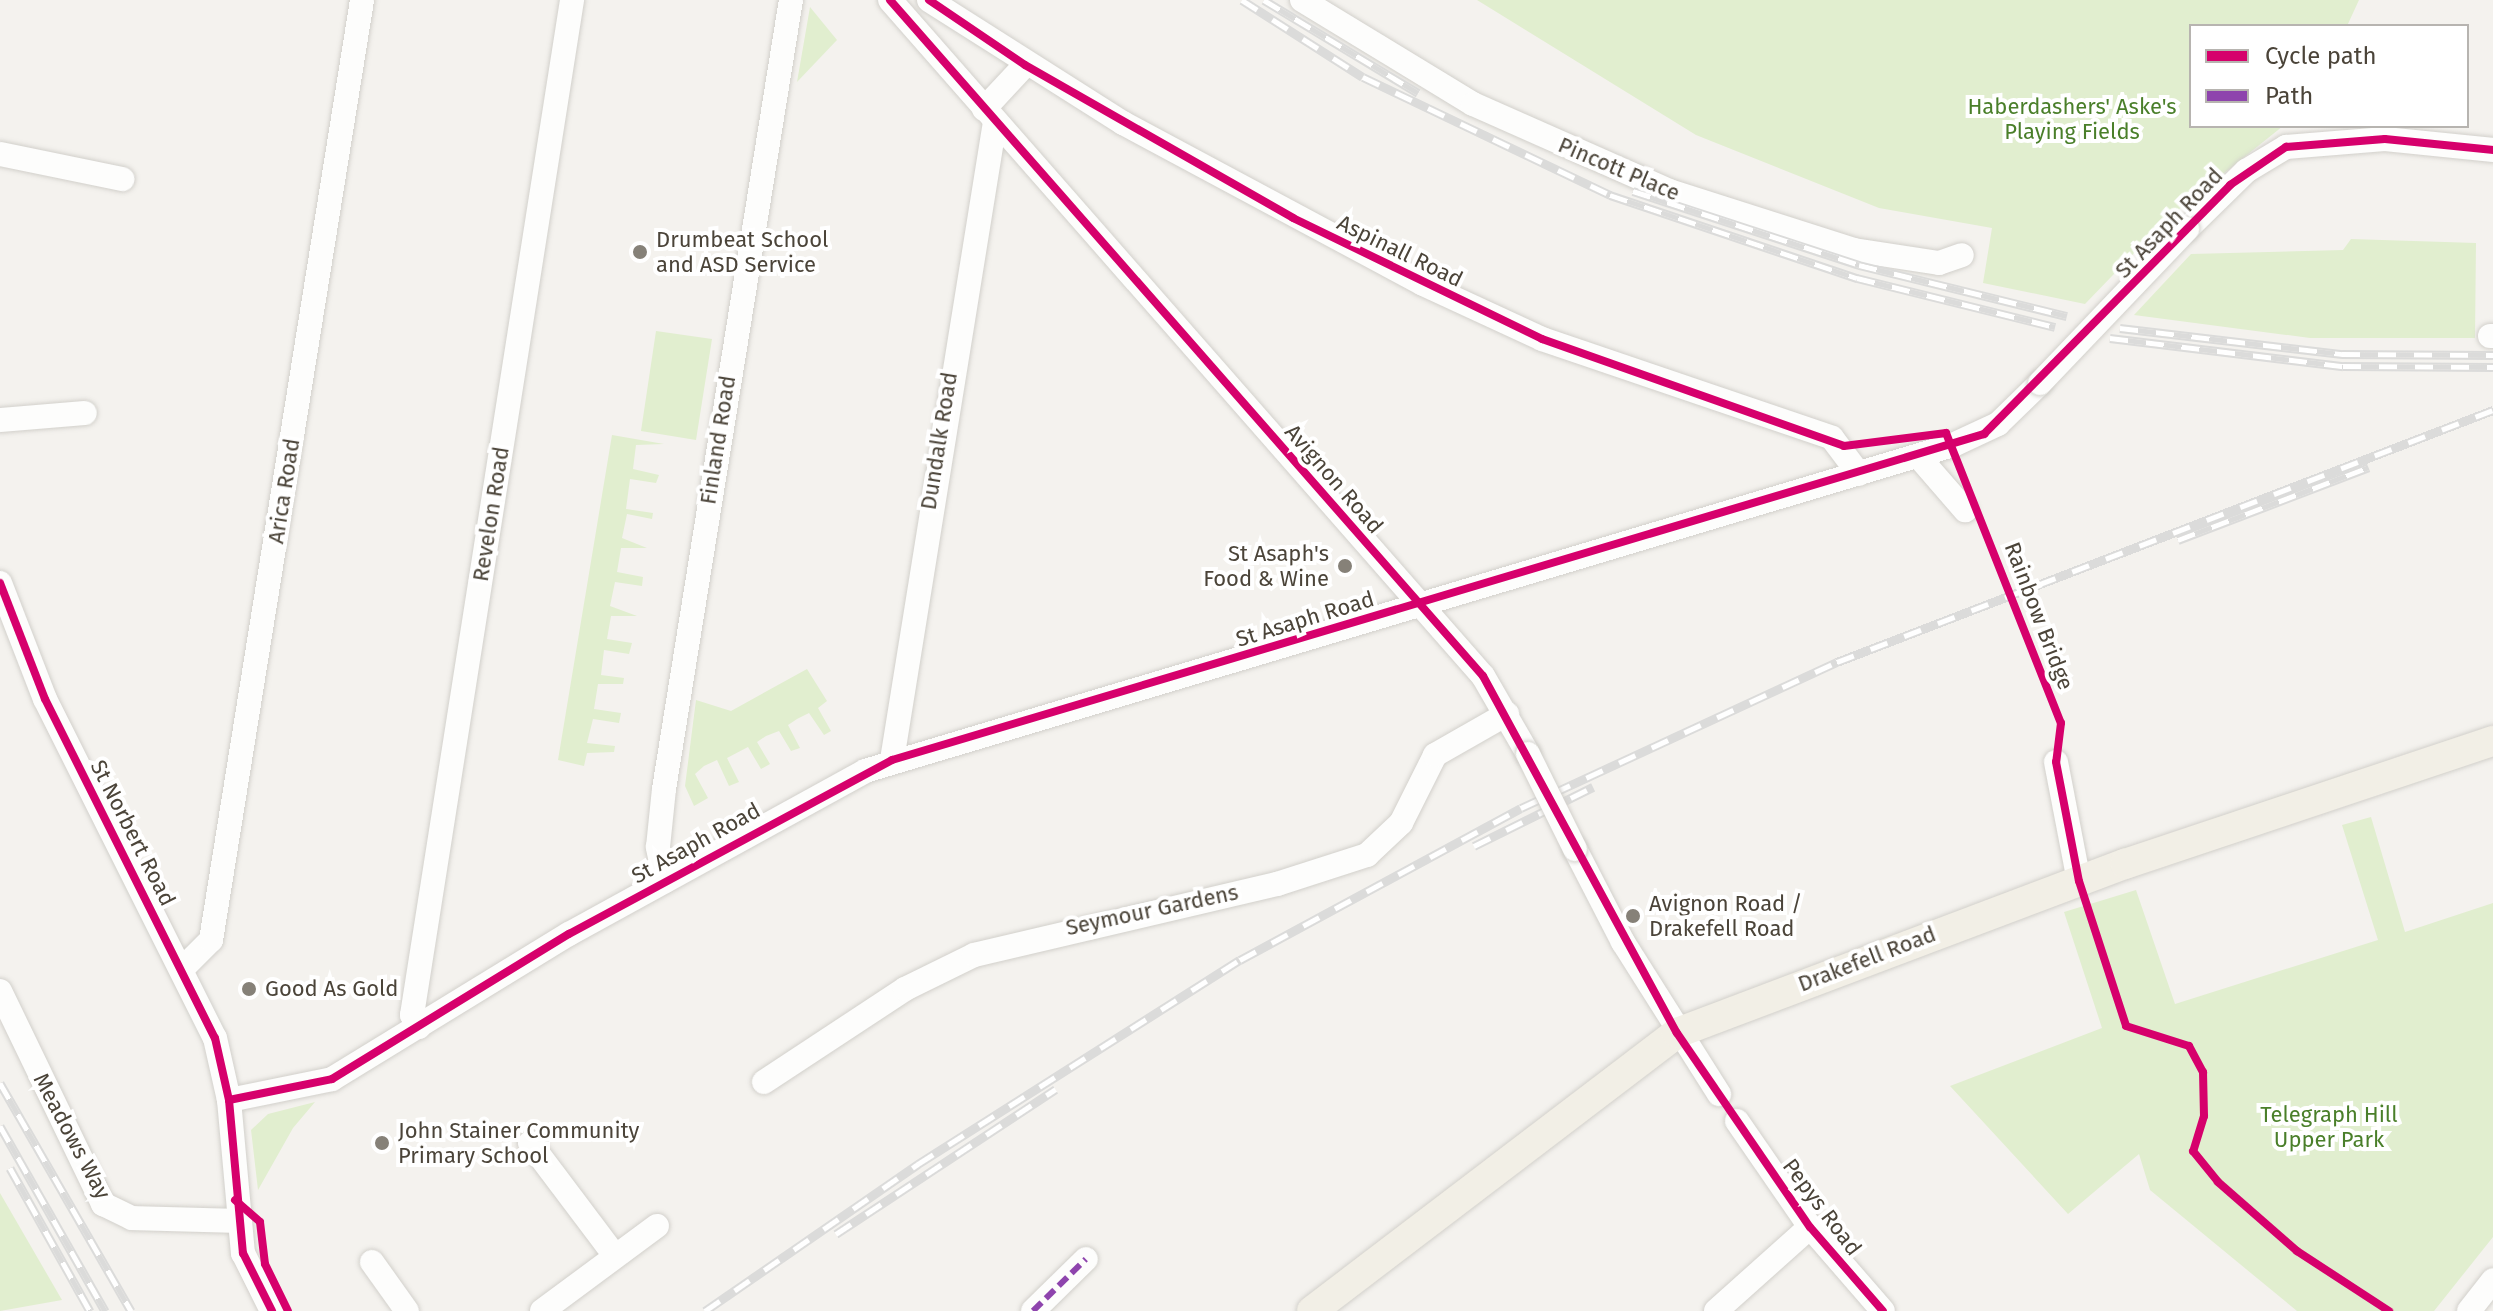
<!DOCTYPE html>
<html>
<head>
<meta charset="utf-8">
<style>
	body { margin:0 }
	#map { position:relative; width:2493px; height:1311px; overflow:hidden; background:#f4f2ee; font-family:"Fira Sans",sans-serif }
	div>[style] { position:absolute }
	.green>* { inset:0; background:#e1eecf }
	.roads { filter:drop-shadow(0 0 2px #d2d0cb) drop-shadow(0 0 2px #d2d0cb) }
	.minor>* { height:24px; margin:-12px; padding:0 12px; transform-origin:12px; border-radius:12px; background:#fdfdfc }
	.major>* { height:30px; margin:-15px; padding:0 15px; transform-origin:15px; border-radius:15px; background:#f2efe6 }
	.rail>* { height:9px; margin-top:-4.5px; transform-origin:0; background:repeating-linear-gradient(90deg,#fff 0 18px,#dbdbda 0 36px); box-sizing:border-box; border-block:2px solid #dbdbda }
	.bridges { filter:drop-shadow(0 0 2px #d2d0cb) drop-shadow(0 0 2px #d2d0cb) }
	.minor-bridge>* { height:24px; margin:-12px; padding:0 12px; transform-origin:12px; border-radius:12px; background:#fdfdfc }
	.quiet>* { height:6px; margin-top:-3px; transform-origin:0; background:repeating-linear-gradient(90deg,#8e44ad 0 12px,transparent 0 18px) }
	.cycleway>* { height:8px; margin:-4px; padding:0 4px; transform-origin:4px; border-radius:4px; background:#d6006c }
	.dots>* { width:22px; height:22px; translate:-50% -50%; box-sizing:border-box; border:4px solid #fff; border-radius:50% }
	span { translate:-50% -50%; white-space:nowrap; text-align:center; line-height:1.15; -webkit-text-stroke:8px #fff; paint-order:stroke }
	.park-label { font-size:22px; color:#4a7f2a }
	.street-label { font-size:22px; color:#4b4439 }
	.poi-label { font-size:22px; color:#4b4439 }
	.left { translate:0 -50%; text-align:left }
	.right { translate:-100% -50%; text-align:right }
	.legend { position:absolute; left:2189px; top:24px; width:280px; height:104px; box-sizing:border-box; background:#fff; border:2px solid #b7b4b0; margin:0; padding:10px 14px; list-style:none; font-size:24px; color:#4b4439 }
	.legend li { display:flex; align-items:center; gap:16px; height:40px }
	.legend b { width:40px; border:2px solid #b7b4b0 }
</style>
</head>
<body>
<div id="map">
	<div class="green">
		<div style="clip-path:polygon(1477px 0,2359px 0,2347px 26px,2191px 26px,2191px 126px,2283px 126px,2167px 219px,2085px 304px,1983px 283px,1992px 228px,1879px 208px,1696px 135px)"></div>
		<div style="clip-path:polygon(810px 7px,837px 40px,797px 82px)"></div>
		<div style="clip-path:polygon(2351px 239px,2476px 243px,2475px 338px,2310px 338px,2134px 315px,2191px 254px,2343px 250px)"></div>
		<div style="clip-path:polygon(656px 331px,712px 339px,696px 440px,641px 431px)"></div>
		<div style="clip-path:polygon(612px 435px,664px 444px,636px 445px,633px 469px,659px 475px,656px 483px,630px 479px,626px 509px,653px 513px,652px 519px,627px 514px,622px 538px,647px 548px,621px 548px,617px 572px,643px 577px,642px 586px,615px 582px,610px 606px,637px 616px,611px 616px,607px 639px,632px 643px,629px 654px,604px 650px,601px 675px,624px 678px,623px 684px,598px 684px,594px 709px,621px 713px,619px 723px,593px 719px,587px 743px,615px 746px,614px 752px,587px 753px,584px 766px,558px 760px)"></div>
		<div style="clip-path:polygon(807px 669px,827px 701px,818px 708px,831px 731px,824px 735px,809px 713px,797px 719px,788px 725px,800px 748px,791px 751px,779px 731px,766px 736px,757px 742px,770px 764px,761px 769px,748px 747px,727px 758px,739px 782px,729px 786px,717px 760px,704px 766px,695px 774px,708px 798px,694px 806px,685px 786px,696px 700px,731px 711px)"></div>
		<div style="clip-path:polygon(2371px 817px,2405px 932px,2493px 903px,2493px 1237px,2434px 1311px,2297px 1311px,2150px 1190px,2139px 1154px,2068px 1214px,1950px 1086px,2102px 1028px,2064px 912px,2136px 890px,2175px 1004px,2378px 940px,2342px 825px)"></div>
		<div style="clip-path:polygon(315px 1102px,293px 1128px,258px 1190px,251px 1130px,268px 1114px)"></div>
		<div style="clip-path:polygon(0 1193px,62px 1300px,0 1311px)"></div>
	</div>
	<div class="roads">
		<div class="minor">
			<div style="left:890px;top:0;width:899px;rotate:48.74deg"></div>
			<div style="left:1483px;top:676px;width:90px;rotate:60deg"></div>
			<div style="left:929px;top:0;width:230px;rotate:32.4deg"></div>
			<div style="left:1123px;top:123px;width:340px;rotate:28.2deg"></div>
			<div style="left:1423px;top:284px;width:131px;rotate:24.8deg"></div>
			<div style="left:1542px;top:339px;width:306px;rotate:18.8deg"></div>
			<div style="left:1832px;top:438px;width:45px;rotate:53.1deg"></div>
			<div style="left:1302px;top:0;width:200px;rotate:31.3deg"></div>
			<div style="left:1473px;top:104px;width:214px;rotate:23.9deg"></div>
			<div style="left:1669px;top:191px;width:194px;rotate:17.7deg"></div>
			<div style="left:1854px;top:250px;width:86px;rotate:8.7deg"></div>
			<div style="left:1939px;top:263px;width:24px;rotate:-19deg"></div>
			<div style="left:984px;top:109px;width:60px;rotate:-47deg"></div>
			<div style="left:0;top:154px;width:125px;rotate:11.6deg"></div>
			<div style="left:2187px;top:229px;width:83px;rotate:-44.5deg"></div>
			<div style="left:2246px;top:171px;width:47px;rotate:-31deg"></div>
			<div style="left:2286px;top:147px;width:99px;rotate:-4.6deg"></div>
			<div style="left:2385px;top:139px;width:109px;rotate:5.8deg"></div>
			<div style="left:2490px;top:336px;width:3px"></div>
			<div style="left:0;top:420px;width:85px;rotate:-4.7deg"></div>
			<div style="left:1918px;top:456px;width:72px;rotate:49deg"></div>
			<div style="left:0;top:583px;width:124px;rotate:68.8deg"></div>
			<div style="left:45px;top:699px;width:379px;rotate:63.4deg"></div>
			<div style="left:215px;top:1038px;width:64px;rotate:77.3deg"></div>
			<div style="left:229px;top:1100px;width:154px;rotate:84.8deg"></div>
			<div style="left:243px;top:1253px;width:65px;rotate:63.4deg"></div>
			<div style="left:892px;top:760px;width:646px;rotate:-80.83deg"></div>
			<div style="left:2056px;top:762px;width:121px;rotate:79.1deg"></div>
			<div style="left:1575px;top:849px;width:105px;rotate:62.7deg"></div>
			<div style="left:1623px;top:942px;width:180px;rotate:57.7deg"></div>
			<div style="left:665px;top:881px;width:35px;rotate:-102deg"></div>
			<div style="left:658px;top:847px;width:58px;rotate:-84.1deg"></div>
			<div style="left:664px;top:789px;width:799px;rotate:-80.86deg"></div>
			<div style="left:182px;top:969px;width:41px;rotate:-45deg"></div>
			<div style="left:211px;top:940px;width:952px;rotate:-80.87deg"></div>
			<div style="left:0;top:991px;width:237px;rotate:64.2deg"></div>
			<div style="left:103px;top:1204px;width:32px;rotate:26deg"></div>
			<div style="left:132px;top:1218px;width:106px;rotate:1.6deg"></div>
			<div style="left:419px;top:1027px;width:14px;rotate:-120deg"></div>
			<div style="left:412px;top:1015px;width:1028px;rotate:-81.04deg"></div>
			<div style="left:764px;top:1082px;width:169px;rotate:-33.4deg"></div>
			<div style="left:905px;top:989px;width:77px;rotate:-26.2deg"></div>
			<div style="left:974px;top:955px;width:311px;rotate:-13.2deg"></div>
			<div style="left:1277px;top:884px;width:95px;rotate:-17.9deg"></div>
			<div style="left:1367px;top:855px;width:47px;rotate:-43.3deg"></div>
			<div style="left:1401px;top:823px;width:76px;rotate:-63.4deg"></div>
			<div style="left:1435px;top:755px;width:83px;rotate:-29.7deg"></div>
			<div style="left:229px;top:1100px;width:105px;rotate:-11.5deg"></div>
			<div style="left:332px;top:1079px;width:278px;rotate:-31.5deg"></div>
			<div style="left:569px;top:934px;width:338px;rotate:-28.8deg"></div>
			<div style="left:865px;top:771px;width:1136px;rotate:-16.68deg"></div>
			<div style="left:1953px;top:445px;width:50px;rotate:-25deg"></div>
			<div style="left:1998px;top:424px;width:59px;rotate:-44.3deg"></div>
			<div style="left:1737px;top:1121px;width:129px;rotate:55.4deg"></div>
			<div style="left:1810px;top:1227px;width:111px;rotate:49deg"></div>
			<div style="left:530px;top:1143px;width:141px;rotate:53deg"></div>
			<div style="left:372px;top:1262px;width:60px;rotate:54.5deg"></div>
			<div style="left:542px;top:1311px;width:143px;rotate:-36.5deg"></div>
			<div style="left:1033px;top:1311px;width:74px;rotate:-44.5deg"></div>
			<div style="left:1716px;top:1311px;width:126px;rotate:-41.8deg"></div>
			<div style="left:2469px;top:1311px;width:39px;rotate:-52deg"></div>
		</div>
		<div class="major">
			<div style="left:1312px;top:1311px;width:459px;rotate:-37.3deg"></div>
			<div style="left:1677px;top:1033px;width:479px;rotate:-20.7deg"></div>
			<div style="left:2125px;top:864px;width:388px;rotate:-18.5deg"></div>
		</div>
	</div>
	<div class="rail">
		<div style="left:1242px;top:0;width:143px;rotate:32.5deg"></div>
		<div style="left:1363px;top:77px;width:274px;rotate:25.5deg"></div>
		<div style="left:1610px;top:195px;width:261px;rotate:18.6deg"></div>
		<div style="left:1857px;top:278px;width:204px;rotate:13.9deg"></div>
		<div style="left:1264px;top:0;width:180px;rotate:31.1deg"></div>
		<div style="left:1633px;top:191px;width:238px;rotate:18.1deg"></div>
		<div style="left:1859px;top:265px;width:214px;rotate:13.8deg"></div>
		<div style="left:2120px;top:328px;width:224px;rotate:6.7deg"></div>
		<div style="left:2342px;top:354px;width:151px;rotate:0.4deg"></div>
		<div style="left:2110px;top:338px;width:235px;rotate:6.9deg"></div>
		<div style="left:2343px;top:366px;width:150px;rotate:0.4deg"></div>
		<div style="left:2178px;top:540px;width:204px;rotate:-20.9deg"></div>
		<div style="left:1474px;top:846px;width:133px;rotate:-26.4deg"></div>
		<div style="left:0;top:1083px;width:263px;rotate:60.1deg"></div>
		<div style="left:0;top:1126px;width:213px;rotate:60.4deg"></div>
		<div style="left:10px;top:1168px;width:164px;rotate:60.8deg"></div>
		<div style="left:836px;top:1234px;width:263px;rotate:-33.4deg"></div>
		<div style="left:705px;top:1311px;width:259px;rotate:-34.6deg"></div>
		<div style="left:918px;top:1164px;width:381px;rotate:-32.4deg"></div>
		<div style="left:1240px;top:960px;width:319px;rotate:-28.4deg"></div>
		<div style="left:1521px;top:808px;width:348px;rotate:-24.8deg"></div>
		<div style="left:1837px;top:662px;width:703px;rotate:-21.01deg"></div>
	</div>
	<div class="bridges">
		<div class="minor-bridge">
			<div style="left:2040px;top:383px;width:213px;rotate:-46.3deg"></div>
			<div style="left:1528px;top:754px;width:106px;rotate:63.7deg"></div>
		</div>
	</div>
	<div class="quiet">
		<div style="left:1033px;top:1311px;width:74px;rotate:-44.5deg"></div>
	</div>
	<div class="cycleway">
		<div style="left:890px;top:0;width:899px;rotate:48.74deg"></div>
		<div style="left:1483px;top:676px;width:406px;rotate:61.5deg"></div>
		<div style="left:1677px;top:1033px;width:235px;rotate:55.6deg"></div>
		<div style="left:1810px;top:1227px;width:111px;rotate:49deg"></div>
		<div style="left:929px;top:0;width:116px;rotate:34.1deg"></div>
		<div style="left:1025px;top:65px;width:309px;rotate:29.7deg"></div>
		<div style="left:1293px;top:218px;width:277px;rotate:25.9deg"></div>
		<div style="left:1542px;top:339px;width:320px;rotate:19.5deg"></div>
		<div style="left:1844px;top:446px;width:103px;rotate:-7.3deg"></div>
		<div style="left:1946px;top:433px;width:312px;rotate:68.4deg"></div>
		<div style="left:2061px;top:723px;width:39px;rotate:97deg"></div>
		<div style="left:2056px;top:762px;width:121px;rotate:79.1deg"></div>
		<div style="left:2079px;top:881px;width:152px;rotate:72deg"></div>
		<div style="left:2126px;top:1026px;width:66px;rotate:17.6deg"></div>
		<div style="left:2189px;top:1046px;width:30px;rotate:62deg"></div>
		<div style="left:2203px;top:1072px;width:44px;rotate:88.7deg"></div>
		<div style="left:2204px;top:1116px;width:37px;rotate:107deg"></div>
		<div style="left:2193px;top:1151px;width:40px;rotate:51deg"></div>
		<div style="left:2218px;top:1182px;width:105px;rotate:41.1deg"></div>
		<div style="left:2297px;top:1251px;width:110px;rotate:33.1deg"></div>
		<div style="left:0;top:583px;width:124px;rotate:68.8deg"></div>
		<div style="left:45px;top:699px;width:379px;rotate:63.4deg"></div>
		<div style="left:215px;top:1038px;width:64px;rotate:77.3deg"></div>
		<div style="left:229px;top:1100px;width:154px;rotate:84.8deg"></div>
		<div style="left:243px;top:1253px;width:65px;rotate:63.4deg"></div>
		<div style="left:229px;top:1100px;width:105px;rotate:-11.5deg"></div>
		<div style="left:332px;top:1079px;width:278px;rotate:-31.5deg"></div>
		<div style="left:569px;top:934px;width:367px;rotate:-28.3deg"></div>
		<div style="left:892px;top:760px;width:1140px;rotate:-16.62deg"></div>
		<div style="left:1984px;top:434px;width:350px;rotate:-45.3deg"></div>
		<div style="left:2230px;top:185px;width:68px;rotate:-34.2deg"></div>
		<div style="left:2286px;top:147px;width:99px;rotate:-4.6deg"></div>
		<div style="left:2385px;top:139px;width:109px;rotate:5.8deg"></div>
		<div style="left:235px;top:1200px;width:33px;rotate:41deg"></div>
		<div style="left:260px;top:1222px;width:42px;rotate:83.2deg"></div>
		<div style="left:265px;top:1264px;width:52px;rotate:63.9deg"></div>
	</div>
	<div class="dots">
		<div style="left:640px;top:252px;background:#868178"></div>
		<div style="left:1345px;top:566px;background:#868178"></div>
		<div style="left:1633px;top:916px;background:#868178"></div>
		<div style="left:249px;top:989px;background:#868178"></div>
		<div style="left:382px;top:1143px;background:#868178"></div>
	</div>
	<div class="park-label">
		<span style="left:2072px;top:119px">Haberdashers' Aske's<br>Playing Fields</span>
		<span style="left:2329px;top:1127px">Telegraph Hill<br>Upper Park</span>
	</div>
	<div class="street-label">
		<span style="left:1619px;top:169px;rotate:23deg">Pincott Place</span>
		<span style="left:2169px;top:223px;rotate:-46deg">St Asaph Road</span>
		<span style="left:1400px;top:251px;rotate:26deg">Aspinall Road</span>
		<span style="left:718px;top:440px;rotate:-81deg">Finland Road</span>
		<span style="left:939px;top:441px;rotate:-81deg">Dundalk Road</span>
		<span style="left:1334px;top:479px;rotate:49deg">Avignon Road</span>
		<span style="left:284px;top:491px;rotate:-81deg">Arica Road</span>
		<span style="left:491px;top:514px;rotate:-81deg">Revelon Road</span>
		<span style="left:2039px;top:616px;rotate:69deg">Rainbow Bridge</span>
		<span style="left:1305px;top:619px;rotate:-17deg">St Asaph Road</span>
		<span style="left:133px;top:833px;rotate:63deg">St Norbert Road</span>
		<span style="left:696px;top:843px;rotate:-29deg">St Asaph Road</span>
		<span style="left:1152px;top:910px;rotate:-12deg">Seymour Gardens</span>
		<span style="left:1867px;top:959px;rotate:-21deg">Drakefell Road</span>
		<span style="left:72px;top:1136px;rotate:62deg">Meadows Way</span>
		<span style="left:1822px;top:1207px;rotate:53deg">Pepys Road</span>
	</div>
	<div class="poi-label">
		<span class="left" style="left:656px;top:252px">Drumbeat School<br>and ASD Service</span>
		<span class="right" style="left:1329px;top:566px">St Asaph's<br>Food &amp; Wine</span>
		<span class="left" style="left:1649px;top:916px">Avignon Road /<br>Drakefell Road</span>
		<span class="left" style="left:265px;top:989px">Good As Gold</span>
		<span class="left" style="left:398px;top:1143px">John Stainer Community<br>Primary School</span>
	</div>
	<ul class="legend">
	<li><b style="height:10px;background:#d6006c"></b>Cycle path</li>
	<li><b style="height:10px;background:#8e44ad"></b>Path</li>
	</ul>
</div>
</body>
</html>
